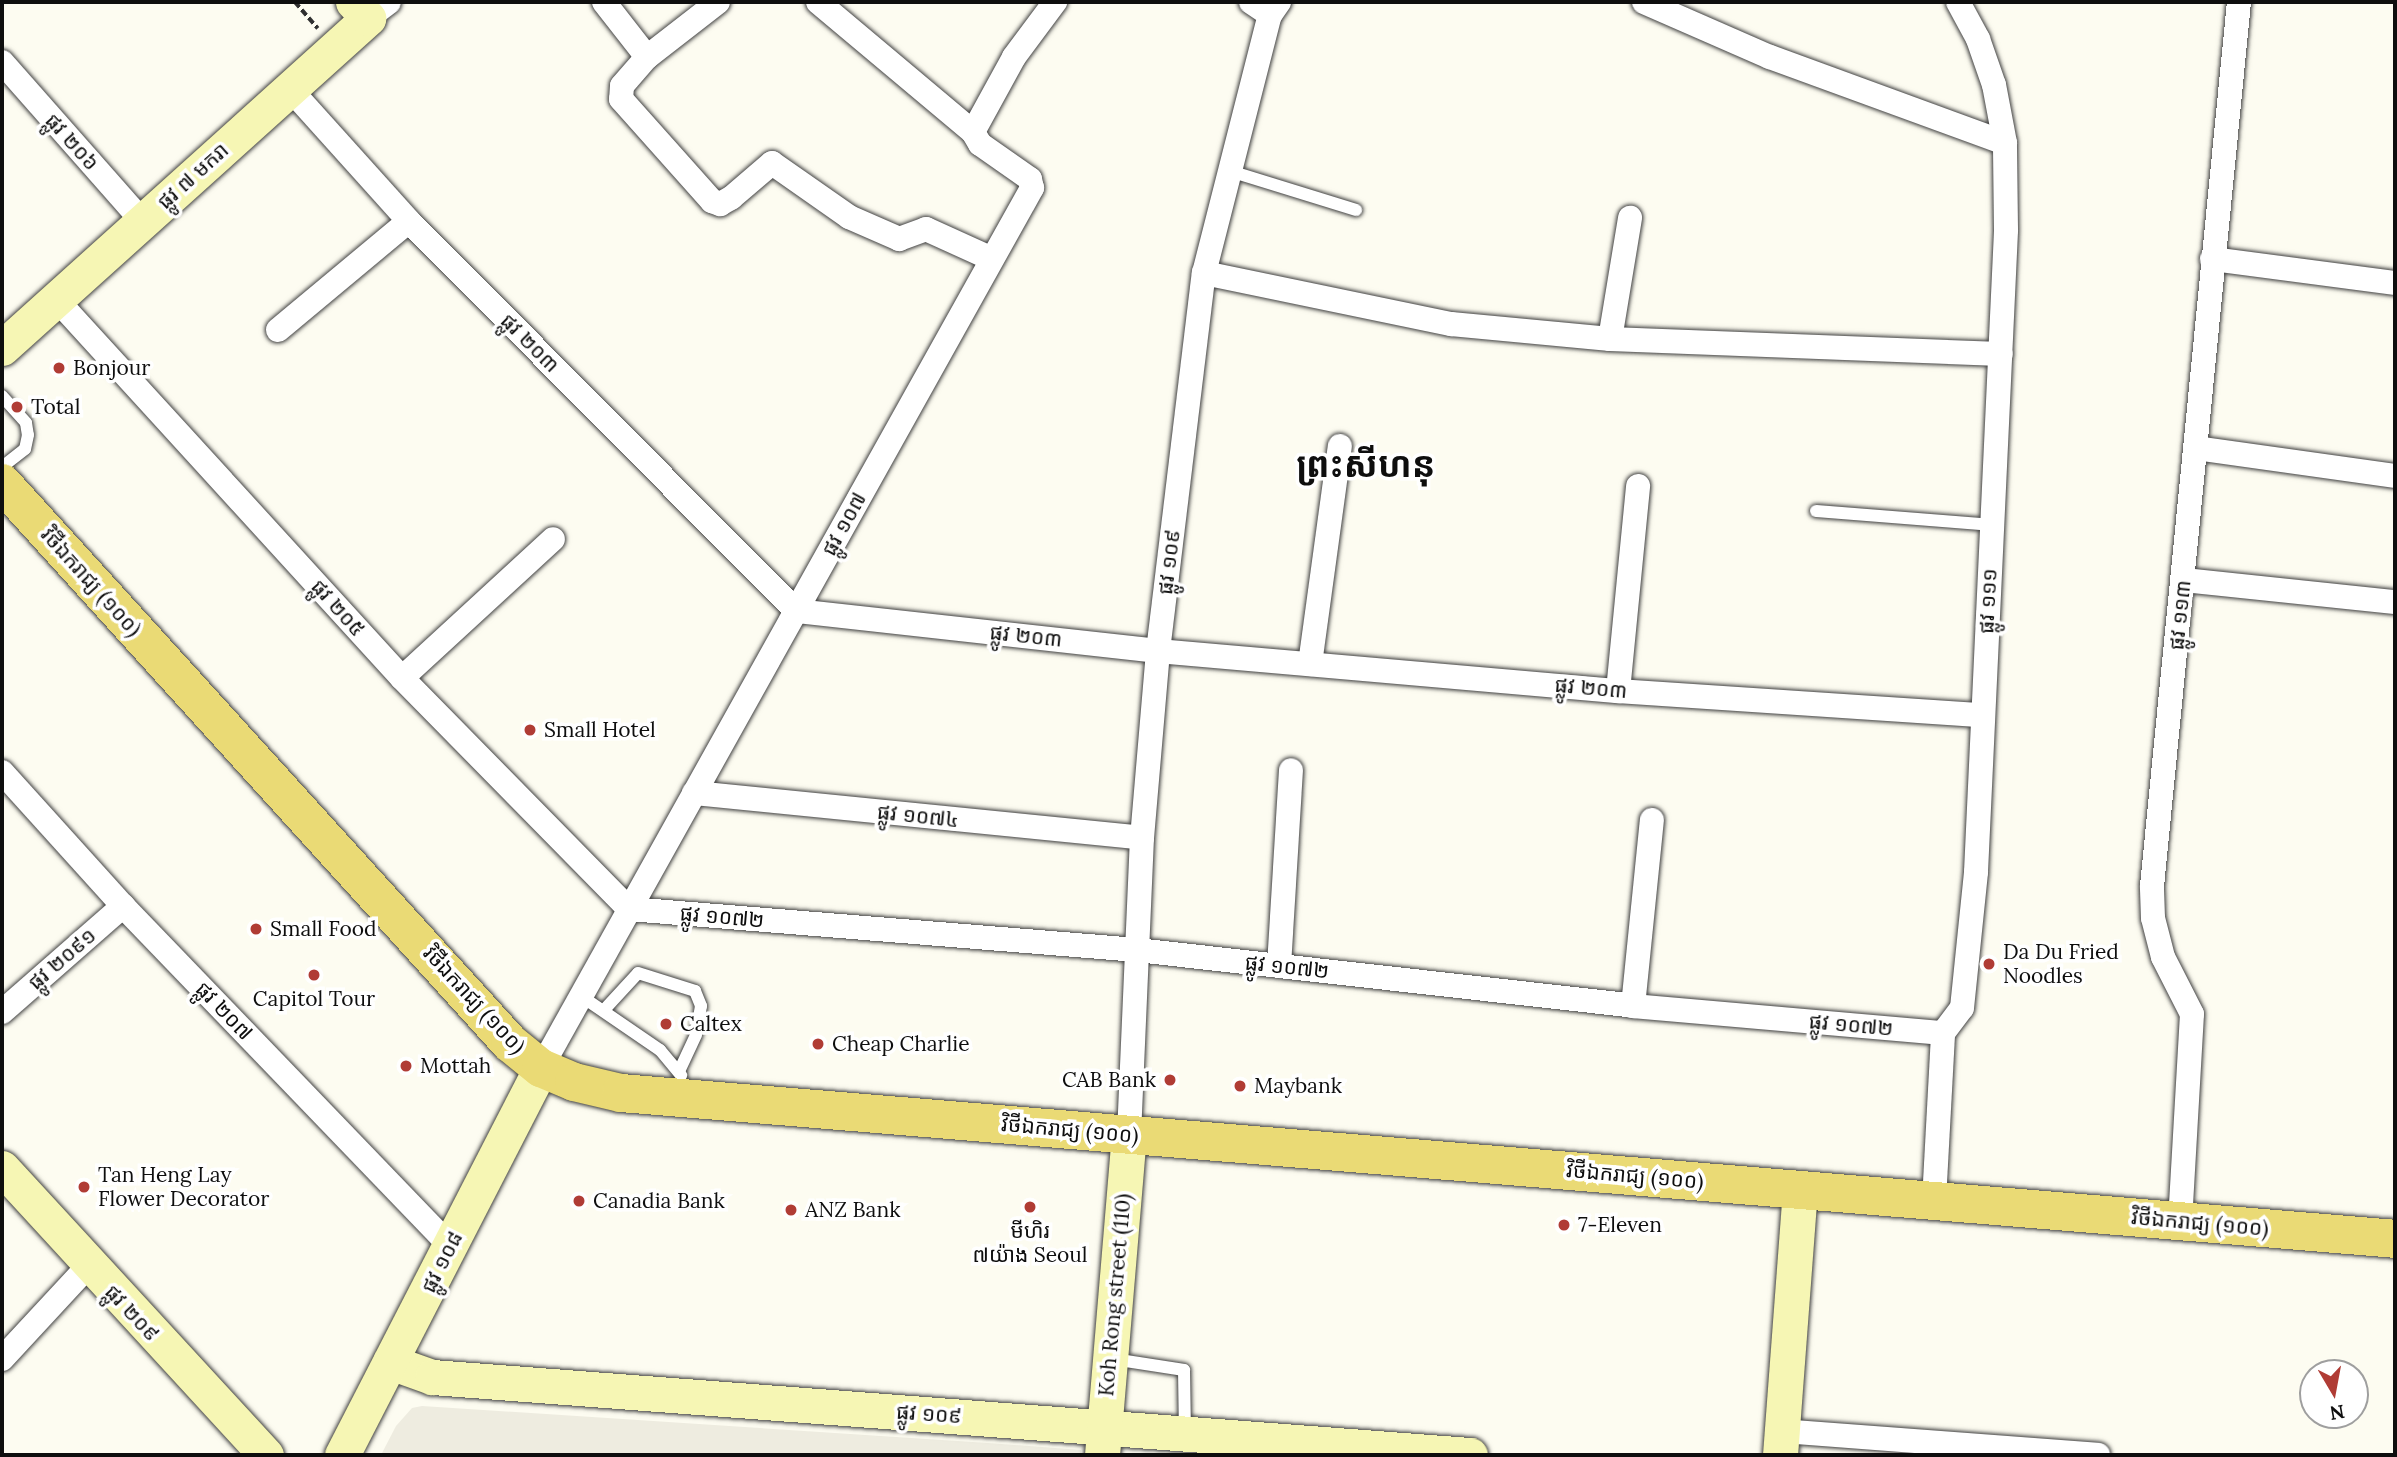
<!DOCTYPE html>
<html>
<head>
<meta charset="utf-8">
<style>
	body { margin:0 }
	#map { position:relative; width:2397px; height:1457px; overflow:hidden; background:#fdfcf1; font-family:Lora,"Noto Sans Khmer",serif }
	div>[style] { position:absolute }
	.plaza>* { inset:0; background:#eeece0 }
	.path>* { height:3.5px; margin-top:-1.75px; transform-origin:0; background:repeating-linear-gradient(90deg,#303030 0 7px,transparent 0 10.5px) }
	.roads { filter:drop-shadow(0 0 2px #414141) drop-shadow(0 0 2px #414141) }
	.lane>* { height:12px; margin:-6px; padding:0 6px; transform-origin:6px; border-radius:6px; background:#fff }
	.street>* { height:24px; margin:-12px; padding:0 12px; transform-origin:12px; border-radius:12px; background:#fff }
	.secondary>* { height:35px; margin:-17.5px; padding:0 17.5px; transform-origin:17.5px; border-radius:17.5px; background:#f6f6b4 }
	.primary>* { height:38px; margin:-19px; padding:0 19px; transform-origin:19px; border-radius:19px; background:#eada75 }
	.dots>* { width:19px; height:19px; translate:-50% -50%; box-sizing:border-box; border:4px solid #fff; border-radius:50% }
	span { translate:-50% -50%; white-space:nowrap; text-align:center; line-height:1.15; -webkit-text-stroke:7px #fff; paint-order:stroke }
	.street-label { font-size:21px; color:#0e0e0e }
	.poi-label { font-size:21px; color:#0e0e0e }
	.left { translate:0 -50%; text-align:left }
	.right { translate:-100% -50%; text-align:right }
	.town-label { font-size:35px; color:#0e0e0e; font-weight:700 }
	.frame { position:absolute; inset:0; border:4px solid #0e0e0e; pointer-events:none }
	.north { position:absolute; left:2299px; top:1359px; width:70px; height:70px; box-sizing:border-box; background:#fff; border:2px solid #9f9f9f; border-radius:50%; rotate:170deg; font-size:19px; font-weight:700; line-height:28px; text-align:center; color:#0e0e0e }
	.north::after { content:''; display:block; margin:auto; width:24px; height:32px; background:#b03c35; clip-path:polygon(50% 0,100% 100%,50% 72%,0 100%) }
</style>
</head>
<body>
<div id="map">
	<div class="plaza">
		<div style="clip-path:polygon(422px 1406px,988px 1443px,1081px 1450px,1081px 1455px,381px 1455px,396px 1426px,412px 1408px)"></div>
	</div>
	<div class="path">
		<div style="left:295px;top:2px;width:35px;rotate:49deg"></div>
	</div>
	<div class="roads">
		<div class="lane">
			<div style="left:1230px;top:171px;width:132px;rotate:17.2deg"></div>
			<div style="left:2px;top:396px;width:36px;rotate:48deg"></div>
			<div style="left:26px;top:423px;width:12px;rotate:81deg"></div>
			<div style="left:28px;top:435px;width:14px;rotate:102deg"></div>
			<div style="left:25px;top:449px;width:29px;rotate:142deg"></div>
			<div style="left:1816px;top:511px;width:178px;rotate:4.5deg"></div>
			<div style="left:581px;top:996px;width:96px;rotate:34.4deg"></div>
			<div style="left:660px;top:1050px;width:33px;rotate:50deg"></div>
			<div style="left:604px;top:1010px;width:50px;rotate:-47.4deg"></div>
			<div style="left:638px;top:973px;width:60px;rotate:17.5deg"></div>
			<div style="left:695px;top:991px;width:16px;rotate:68deg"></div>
			<div style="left:701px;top:1006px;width:29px;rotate:100deg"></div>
			<div style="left:696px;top:1035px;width:40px;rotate:115deg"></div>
			<div style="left:1113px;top:1359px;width:72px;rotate:8.8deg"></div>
			<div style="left:1184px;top:1370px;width:63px;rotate:89.1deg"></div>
		</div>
		<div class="street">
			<div style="left:604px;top:2px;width:70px;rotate:52deg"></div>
			<div style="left:718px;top:2px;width:90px;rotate:142.2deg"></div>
			<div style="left:647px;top:57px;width:38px;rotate:131deg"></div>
			<div style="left:622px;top:86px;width:13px;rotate:94deg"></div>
			<div style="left:621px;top:99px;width:137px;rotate:48.3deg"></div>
			<div style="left:712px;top:201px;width:9px;rotate:21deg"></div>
			<div style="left:720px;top:204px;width:13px;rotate:-29deg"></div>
			<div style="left:731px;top:198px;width:54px;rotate:-40.5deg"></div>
			<div style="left:772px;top:163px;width:94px;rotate:35deg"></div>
			<div style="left:849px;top:217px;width:55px;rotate:23.7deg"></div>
			<div style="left:899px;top:239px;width:29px;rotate:-20deg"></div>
			<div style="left:926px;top:229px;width:72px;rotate:24.4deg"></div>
			<div style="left:818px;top:2px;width:202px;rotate:40deg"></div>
			<div style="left:1251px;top:2px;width:23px;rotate:34deg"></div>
			<div style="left:1644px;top:2px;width:137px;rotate:23.6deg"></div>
			<div style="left:1770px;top:57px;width:250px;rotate:20.1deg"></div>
			<div style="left:368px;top:18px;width:26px;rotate:-37deg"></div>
			<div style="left:2px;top:62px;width:212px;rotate:48.6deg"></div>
			<div style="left:290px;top:89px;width:178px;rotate:48deg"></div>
			<div style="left:409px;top:221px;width:549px;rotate:45.22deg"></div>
			<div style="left:796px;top:611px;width:364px;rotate:6.3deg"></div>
			<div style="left:1158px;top:651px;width:462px;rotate:5deg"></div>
			<div style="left:1618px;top:691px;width:364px;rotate:3.8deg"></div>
			<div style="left:2212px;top:259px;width:185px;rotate:7.5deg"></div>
			<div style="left:1204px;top:273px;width:252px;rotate:11.7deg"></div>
			<div style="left:1451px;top:324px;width:160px;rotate:5.4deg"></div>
			<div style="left:1610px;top:339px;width:391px;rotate:2.2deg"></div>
			<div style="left:56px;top:299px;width:513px;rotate:47.61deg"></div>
			<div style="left:402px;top:678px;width:324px;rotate:45.5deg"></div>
			<div style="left:629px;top:909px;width:510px;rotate:4.61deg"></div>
			<div style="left:1137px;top:950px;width:499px;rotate:6.4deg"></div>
			<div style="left:1633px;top:1006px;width:311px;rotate:5deg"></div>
			<div style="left:278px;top:330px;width:170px;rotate:-39.8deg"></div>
			<div style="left:1610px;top:339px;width:123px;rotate:-80.6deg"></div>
			<div style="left:2196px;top:448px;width:201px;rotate:8deg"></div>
			<div style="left:2184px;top:580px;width:212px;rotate:6deg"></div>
			<div style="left:1310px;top:664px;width:220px;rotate:-82.2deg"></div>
			<div style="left:402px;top:678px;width:205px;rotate:-42.6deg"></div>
			<div style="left:1618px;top:691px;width:206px;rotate:-84.4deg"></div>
			<div style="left:2px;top:772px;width:181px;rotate:47.9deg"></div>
			<div style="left:123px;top:906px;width:472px;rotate:46.1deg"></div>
			<div style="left:694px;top:793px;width:450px;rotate:5.7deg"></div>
			<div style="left:1279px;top:966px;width:196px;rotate:-86.5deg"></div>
			<div style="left:1633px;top:1006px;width:187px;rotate:-84.2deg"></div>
			<div style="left:2px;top:1012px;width:161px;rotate:-41.2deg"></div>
			<div style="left:541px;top:1068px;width:1008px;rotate:-60.84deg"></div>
			<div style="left:1032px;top:188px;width:9px;rotate:-103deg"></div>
			<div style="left:1030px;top:179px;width:61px;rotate:-145deg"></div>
			<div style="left:980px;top:144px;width:14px;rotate:-120deg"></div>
			<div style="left:973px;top:132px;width:85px;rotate:-61.3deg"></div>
			<div style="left:1014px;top:57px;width:69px;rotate:-53.3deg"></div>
			<div style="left:1129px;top:1135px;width:297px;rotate:-87.5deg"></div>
			<div style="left:1142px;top:838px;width:188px;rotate:-85.1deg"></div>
			<div style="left:1158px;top:651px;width:381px;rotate:-83.1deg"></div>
			<div style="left:1204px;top:273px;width:266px;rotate:-75.7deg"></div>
			<div style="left:1270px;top:15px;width:16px;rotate:-55deg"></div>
			<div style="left:1934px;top:1201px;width:168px;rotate:-86.9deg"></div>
			<div style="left:1943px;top:1033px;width:31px;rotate:-53deg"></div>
			<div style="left:1962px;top:1008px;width:137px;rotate:-84.1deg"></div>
			<div style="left:1976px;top:872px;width:643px;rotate:-87.32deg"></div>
			<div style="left:2006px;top:230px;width:87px;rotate:-90.7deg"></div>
			<div style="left:2005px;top:143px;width:59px;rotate:-100.7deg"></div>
			<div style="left:1994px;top:85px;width:49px;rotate:-109.2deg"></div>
			<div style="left:1978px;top:39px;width:42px;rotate:-118.4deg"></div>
			<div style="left:2180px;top:1222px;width:208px;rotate:-86.7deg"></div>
			<div style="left:2192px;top:1014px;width:64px;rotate:-117deg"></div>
			<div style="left:2163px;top:957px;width:40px;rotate:-104.4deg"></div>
			<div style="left:2153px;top:918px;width:32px;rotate:-92deg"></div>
			<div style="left:2152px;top:886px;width:888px;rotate:-84.38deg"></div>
			<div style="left:2px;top:1359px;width:127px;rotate:-47.2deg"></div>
			<div style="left:1782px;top:1431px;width:317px;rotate:4.3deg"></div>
		</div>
		<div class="secondary">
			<div style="left:2px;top:348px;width:493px;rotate:-42deg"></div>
			<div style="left:368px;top:18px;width:22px;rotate:-133deg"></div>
			<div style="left:2px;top:1168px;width:390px;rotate:47.4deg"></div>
			<div style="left:390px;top:1362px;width:45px;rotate:19.7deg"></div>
			<div style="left:432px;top:1377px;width:1041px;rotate:4.3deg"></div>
			<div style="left:342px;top:1455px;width:435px;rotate:-62.8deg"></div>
			<div style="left:1102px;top:1455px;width:321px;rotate:-85.2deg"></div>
			<div style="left:1780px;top:1455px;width:266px;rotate:-85.7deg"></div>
		</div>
		<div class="primary">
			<div style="left:2px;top:483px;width:756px;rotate:47.79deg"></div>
			<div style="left:510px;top:1043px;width:40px;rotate:39deg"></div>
			<div style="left:541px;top:1068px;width:36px;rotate:23deg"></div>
			<div style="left:574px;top:1082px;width:48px;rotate:13.2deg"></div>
			<div style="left:621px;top:1093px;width:1780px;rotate:4.7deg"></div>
		</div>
	</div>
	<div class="dots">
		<div style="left:59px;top:368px;background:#b03c35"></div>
		<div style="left:17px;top:407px;background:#b03c35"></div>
		<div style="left:530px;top:730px;background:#b03c35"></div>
		<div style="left:256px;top:929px;background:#b03c35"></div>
		<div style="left:1989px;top:964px;background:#b03c35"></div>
		<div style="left:314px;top:975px;background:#b03c35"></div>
		<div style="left:666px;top:1024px;background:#b03c35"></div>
		<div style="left:818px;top:1044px;background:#b03c35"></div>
		<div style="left:406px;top:1066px;background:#b03c35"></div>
		<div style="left:1170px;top:1080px;background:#b03c35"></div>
		<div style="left:1240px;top:1086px;background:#b03c35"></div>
		<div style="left:84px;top:1187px;background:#b03c35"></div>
		<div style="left:579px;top:1201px;background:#b03c35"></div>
		<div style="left:1030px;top:1207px;background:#b03c35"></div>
		<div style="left:791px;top:1210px;background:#b03c35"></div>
		<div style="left:1564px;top:1225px;background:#b03c35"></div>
	</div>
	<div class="street-label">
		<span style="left:72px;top:142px;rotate:48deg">ផ្លូវ ២០៦</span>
		<span style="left:193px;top:176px;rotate:-42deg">ផ្លូវ ៧ មករា</span>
		<span style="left:530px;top:343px;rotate:45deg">ផ្លូវ ២០៣</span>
		<span style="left:844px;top:524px;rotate:-61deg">ផ្លូវ ១០៧</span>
		<span style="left:1169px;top:562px;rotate:-83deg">ផ្លូវ ១០៩</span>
		<span style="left:91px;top:582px;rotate:48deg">វិថីឯករាជ្យ (១០០)</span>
		<span style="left:1988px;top:601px;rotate:-87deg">ផ្លូវ ១១១</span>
		<span style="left:338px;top:608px;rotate:48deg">ផ្លូវ ២០៥</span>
		<span style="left:2180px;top:615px;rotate:-84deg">ផ្លូវ ១១៣</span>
		<span style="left:1026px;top:636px;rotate:6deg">ផ្លូវ ២០៣</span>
		<span style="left:1591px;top:688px;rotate:5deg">ផ្លូវ ២០៣</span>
		<span style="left:918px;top:816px;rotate:6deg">ផ្លូវ ១០៧៤</span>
		<span style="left:722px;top:917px;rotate:5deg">ផ្លូវ ១០៧២</span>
		<span style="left:62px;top:959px;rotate:-41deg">ផ្លូវ ២០៩១</span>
		<span style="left:1287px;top:967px;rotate:6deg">ផ្លូវ ១០៧២</span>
		<span style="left:474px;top:1000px;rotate:47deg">វិថីឯករាជ្យ (១០០)</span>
		<span style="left:224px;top:1011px;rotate:46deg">ផ្លូវ ២០៧</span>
		<span style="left:1851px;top:1025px;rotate:5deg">ផ្លូវ ១០៧២</span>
		<span style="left:1070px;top:1130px;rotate:5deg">វិថីឯករាជ្យ (១០០)</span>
		<span style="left:1635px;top:1176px;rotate:5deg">វិថីឯករាជ្យ (១០០)</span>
		<span style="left:2200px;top:1223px;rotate:5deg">វិថីឯករាជ្យ (១០០)</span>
		<span style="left:442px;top:1262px;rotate:-63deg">ផ្លូវ ១០៨</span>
		<span style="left:1115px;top:1295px;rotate:-85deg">Koh Rong street (110)</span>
		<span style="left:132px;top:1313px;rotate:47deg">ផ្លូវ ២០៩</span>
		<span style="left:929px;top:1414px;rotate:4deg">ផ្លូវ ១០៩</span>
	</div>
	<div class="poi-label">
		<span class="left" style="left:73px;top:368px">Bonjour</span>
		<span class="left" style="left:31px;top:407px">Total</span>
		<span class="left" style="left:544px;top:730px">Small Hotel</span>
		<span class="left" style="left:270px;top:929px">Small Food</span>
		<span class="left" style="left:2003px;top:964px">Da Du Fried<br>Noodles</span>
		<span style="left:314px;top:999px">Capitol Tour</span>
		<span class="left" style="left:680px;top:1024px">Caltex</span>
		<span class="left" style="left:832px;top:1044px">Cheap Charlie</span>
		<span class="left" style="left:420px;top:1066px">Mottah</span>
		<span class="right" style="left:1156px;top:1080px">CAB Bank</span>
		<span class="left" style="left:1254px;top:1086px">Maybank</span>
		<span class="left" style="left:98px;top:1187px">Tan Heng Lay<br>Flower Decorator</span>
		<span class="left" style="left:593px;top:1201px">Canadia Bank</span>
		<span class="left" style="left:805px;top:1210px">ANZ Bank</span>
		<span class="left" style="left:1578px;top:1225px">7-Eleven</span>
		<span style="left:1030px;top:1243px">មីហិរ<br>៧យ៉ាង Seoul</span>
	</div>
	<div class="town-label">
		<span style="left:1366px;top:465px">ព្រះសីហនុ</span>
	</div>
	<div class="frame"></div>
	<div class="north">N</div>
</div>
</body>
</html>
